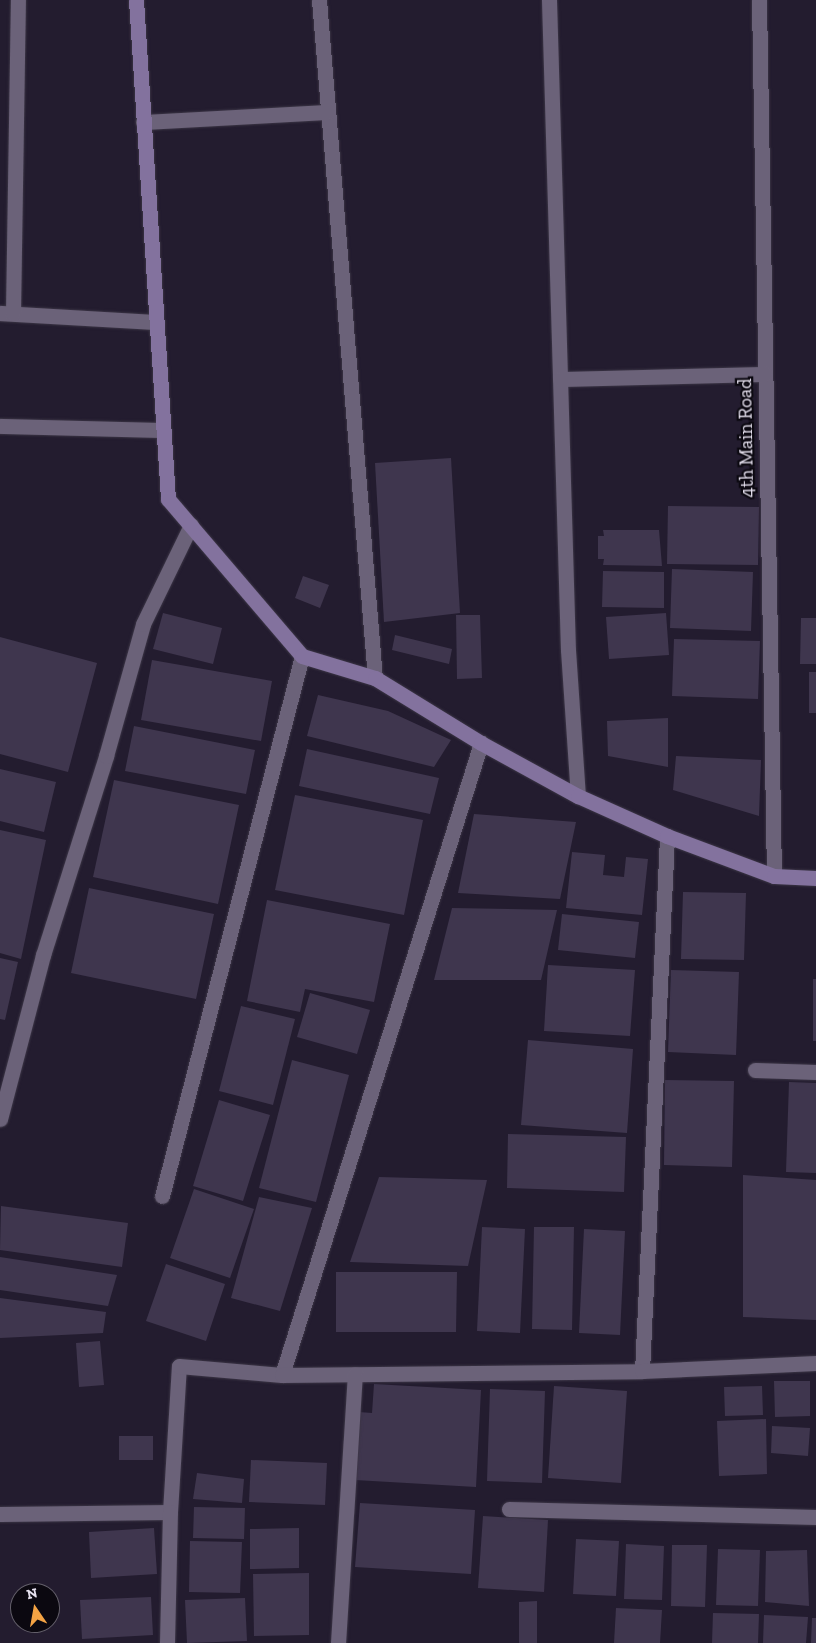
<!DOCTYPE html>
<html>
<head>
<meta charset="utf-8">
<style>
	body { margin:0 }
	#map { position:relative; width:816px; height:1643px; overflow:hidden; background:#231c2f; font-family:"Zilla Slab",serif }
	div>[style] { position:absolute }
	.building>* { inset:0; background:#3f364e }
	.roads { filter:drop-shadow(0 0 1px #3c3646) drop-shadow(0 0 1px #3c3646) }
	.lane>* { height:15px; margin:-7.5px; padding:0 7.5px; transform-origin:7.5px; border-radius:7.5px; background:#6b6279 }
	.street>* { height:15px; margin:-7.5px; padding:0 7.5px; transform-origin:7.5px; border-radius:7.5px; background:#6b6279 }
	.secondary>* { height:15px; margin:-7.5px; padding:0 7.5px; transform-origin:7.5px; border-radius:7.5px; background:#83729e }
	span { translate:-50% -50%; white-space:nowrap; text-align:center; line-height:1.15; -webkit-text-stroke:4.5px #0b0810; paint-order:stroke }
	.street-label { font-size:19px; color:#e7e2f0 }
	.north { position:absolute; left:10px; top:1583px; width:50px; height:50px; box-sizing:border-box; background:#0b0810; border:1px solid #635f6a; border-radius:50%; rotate:348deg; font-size:14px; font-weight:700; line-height:20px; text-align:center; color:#e7e2f0 }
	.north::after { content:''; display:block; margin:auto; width:18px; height:22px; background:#f4a344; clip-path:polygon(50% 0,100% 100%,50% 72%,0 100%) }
</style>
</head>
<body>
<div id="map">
	<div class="building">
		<div style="clip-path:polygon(451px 458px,460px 613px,384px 622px,375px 463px)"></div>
		<div style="clip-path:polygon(668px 506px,759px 507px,758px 565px,667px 564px)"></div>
		<div style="clip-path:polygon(603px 530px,659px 530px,662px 566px,603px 565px,604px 559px,598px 559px,598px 536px,604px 536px)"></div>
		<div style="clip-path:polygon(672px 569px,753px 572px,751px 631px,670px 628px)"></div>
		<div style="clip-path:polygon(603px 571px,664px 572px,664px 608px,602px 607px)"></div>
		<div style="clip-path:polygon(303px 576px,329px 585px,320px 608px,295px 598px)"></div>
		<div style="clip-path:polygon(163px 613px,222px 628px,213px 664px,153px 649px)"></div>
		<div style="clip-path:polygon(666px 613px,669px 655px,609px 659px,606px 617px)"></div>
		<div style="clip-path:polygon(456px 615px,480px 615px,482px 678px,457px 679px)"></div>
		<div style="clip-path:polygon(801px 618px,816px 618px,816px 664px,800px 664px)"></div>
		<div style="clip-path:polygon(395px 635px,452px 649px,449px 664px,392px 650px)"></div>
		<div style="clip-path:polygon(0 637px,97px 663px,68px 772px,0 754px)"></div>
		<div style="clip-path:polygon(674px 639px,760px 641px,758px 699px,672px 696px)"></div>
		<div style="clip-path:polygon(152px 660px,272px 681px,261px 741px,141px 720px)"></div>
		<div style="clip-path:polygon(809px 672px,816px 672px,816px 713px,809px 713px)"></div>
		<div style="clip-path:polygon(318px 695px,388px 711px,451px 740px,434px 767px,307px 736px)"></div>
		<div style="clip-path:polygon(668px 718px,668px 767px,608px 756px,607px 721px)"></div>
		<div style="clip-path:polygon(134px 726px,255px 750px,246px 794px,125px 771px)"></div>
		<div style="clip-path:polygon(307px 749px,439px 778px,430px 814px,299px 786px)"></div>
		<div style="clip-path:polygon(676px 756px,761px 760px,759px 816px,673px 790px)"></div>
		<div style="clip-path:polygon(0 769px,56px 782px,44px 832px,0 821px)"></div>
		<div style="clip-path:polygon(114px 780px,239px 805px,218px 904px,93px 877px)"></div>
		<div style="clip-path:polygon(295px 795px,423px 820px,404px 915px,275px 890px)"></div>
		<div style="clip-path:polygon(474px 814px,576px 822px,560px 899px,458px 893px)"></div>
		<div style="clip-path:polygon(0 830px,46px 840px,21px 959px,0 953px)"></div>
		<div style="clip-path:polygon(572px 852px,605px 855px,603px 875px,624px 877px,626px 857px,648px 859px,642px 915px,566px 908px)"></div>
		<div style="clip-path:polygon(89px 888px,214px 914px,196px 999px,71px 973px)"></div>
		<div style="clip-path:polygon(683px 892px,746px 893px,744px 960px,681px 959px)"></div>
		<div style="clip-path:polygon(267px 900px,390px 924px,374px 1002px,305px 989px,300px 1012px,247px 1001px)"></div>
		<div style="clip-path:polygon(452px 908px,557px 910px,541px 980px,434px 980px)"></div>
		<div style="clip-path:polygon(562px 914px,639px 922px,635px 958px,558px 950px)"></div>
		<div style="clip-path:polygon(0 958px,18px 962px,5px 1020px,0 1019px)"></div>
		<div style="clip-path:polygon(548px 965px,635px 970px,630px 1036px,544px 1031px)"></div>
		<div style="clip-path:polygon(671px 970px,739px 972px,736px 1055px,668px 1052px)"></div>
		<div style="clip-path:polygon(813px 979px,816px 979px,816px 1041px,813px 1041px)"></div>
		<div style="clip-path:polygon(310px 993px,370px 1010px,357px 1054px,297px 1037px)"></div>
		<div style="clip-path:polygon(241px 1006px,295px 1019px,273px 1105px,219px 1091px)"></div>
		<div style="clip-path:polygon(528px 1040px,633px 1049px,627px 1133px,521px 1125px)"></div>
		<div style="clip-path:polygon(292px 1060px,349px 1075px,316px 1202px,259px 1188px)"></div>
		<div style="clip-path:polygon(665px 1080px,734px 1081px,732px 1167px,664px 1165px)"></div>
		<div style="clip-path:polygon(789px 1082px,816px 1083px,816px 1173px,786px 1172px)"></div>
		<div style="clip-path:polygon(219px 1100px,270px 1115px,243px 1201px,193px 1186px)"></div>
		<div style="clip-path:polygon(508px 1134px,626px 1137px,624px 1192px,507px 1188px)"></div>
		<div style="clip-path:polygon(743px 1175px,816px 1180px,816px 1320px,743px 1317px)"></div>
		<div style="clip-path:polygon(379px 1177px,487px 1180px,468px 1266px,350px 1262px)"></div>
		<div style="clip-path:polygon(194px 1189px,254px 1209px,230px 1278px,170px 1258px)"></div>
		<div style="clip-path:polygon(259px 1197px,312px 1208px,280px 1311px,231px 1298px)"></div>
		<div style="clip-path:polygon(1px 1206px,128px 1223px,122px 1267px,0 1250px)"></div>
		<div style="clip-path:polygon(482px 1227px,525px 1229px,520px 1333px,477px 1331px)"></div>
		<div style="clip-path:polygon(534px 1227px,574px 1227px,572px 1330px,532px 1329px)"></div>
		<div style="clip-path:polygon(584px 1229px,625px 1231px,620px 1335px,579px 1333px)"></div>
		<div style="clip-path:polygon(0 1257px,117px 1275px,108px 1306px,0 1290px)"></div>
		<div style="clip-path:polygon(166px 1264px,225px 1284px,206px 1341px,146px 1321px)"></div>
		<div style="clip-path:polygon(336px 1272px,457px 1272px,456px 1332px,336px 1332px)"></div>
		<div style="clip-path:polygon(0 1298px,106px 1312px,103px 1333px,0 1338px)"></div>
		<div style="clip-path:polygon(100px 1341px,104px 1385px,79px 1387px,76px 1343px)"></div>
		<div style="clip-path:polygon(774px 1381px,810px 1381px,810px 1416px,775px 1417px)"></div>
		<div style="clip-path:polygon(374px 1384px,481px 1390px,476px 1487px,355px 1480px,359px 1412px,372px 1413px)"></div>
		<div style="clip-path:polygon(554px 1386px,627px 1391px,621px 1483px,548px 1478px)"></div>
		<div style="clip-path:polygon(762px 1386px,763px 1415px,725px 1416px,724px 1387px)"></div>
		<div style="clip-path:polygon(490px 1389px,545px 1391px,542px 1483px,487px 1481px)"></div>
		<div style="clip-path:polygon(766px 1419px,767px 1474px,719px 1476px,717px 1421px)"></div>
		<div style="clip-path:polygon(772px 1426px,810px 1428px,808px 1456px,771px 1453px)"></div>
		<div style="clip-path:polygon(119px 1436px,153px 1436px,153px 1460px,119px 1460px)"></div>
		<div style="clip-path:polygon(251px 1460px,327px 1463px,325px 1505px,249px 1502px)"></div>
		<div style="clip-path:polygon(197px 1473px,244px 1479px,242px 1503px,193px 1499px)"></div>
		<div style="clip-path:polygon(360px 1503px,475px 1510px,471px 1574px,355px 1567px)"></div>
		<div style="clip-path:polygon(194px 1507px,245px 1508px,244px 1539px,193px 1538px)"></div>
		<div style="clip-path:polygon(483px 1516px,548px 1520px,544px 1592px,478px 1588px)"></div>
		<div style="clip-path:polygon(154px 1528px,157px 1574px,91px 1578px,89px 1532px)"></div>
		<div style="clip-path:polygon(299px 1528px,299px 1568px,250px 1569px,250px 1529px)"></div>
		<div style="clip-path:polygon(576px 1539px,619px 1541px,616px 1596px,573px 1594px)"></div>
		<div style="clip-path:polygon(190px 1541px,242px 1542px,240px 1593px,189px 1592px)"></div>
		<div style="clip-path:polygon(626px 1544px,664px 1546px,662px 1600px,624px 1599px)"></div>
		<div style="clip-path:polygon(672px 1545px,707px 1545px,705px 1607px,671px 1606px)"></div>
		<div style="clip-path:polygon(718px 1549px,760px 1550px,758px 1606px,716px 1605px)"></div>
		<div style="clip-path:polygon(807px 1550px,809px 1606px,765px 1602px,766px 1551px)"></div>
		<div style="clip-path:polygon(309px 1573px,309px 1635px,254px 1636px,253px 1574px)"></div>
		<div style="clip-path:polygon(151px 1597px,153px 1635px,82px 1639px,80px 1600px)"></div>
		<div style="clip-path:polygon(245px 1598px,247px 1641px,187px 1643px,185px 1600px)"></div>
		<div style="clip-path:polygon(537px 1601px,537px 1643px,519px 1643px,519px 1602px)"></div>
		<div style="clip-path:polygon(616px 1608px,662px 1610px,660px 1643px,614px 1643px)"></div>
		<div style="clip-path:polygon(713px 1613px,759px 1614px,758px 1643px,712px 1643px)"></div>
		<div style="clip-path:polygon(764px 1615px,808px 1617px,806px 1643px,763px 1643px)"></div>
		<div style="clip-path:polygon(812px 1618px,816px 1618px,816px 1643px,811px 1643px)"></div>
	</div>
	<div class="roads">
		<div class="lane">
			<div style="left:0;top:1119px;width:170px;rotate:-75.3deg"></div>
			<div style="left:43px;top:955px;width:209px;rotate:-72.4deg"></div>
			<div style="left:106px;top:756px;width:137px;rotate:-74.3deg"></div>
			<div style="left:143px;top:624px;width:110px;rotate:-64.1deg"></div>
			<div style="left:162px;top:1196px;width:558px;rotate:-75.47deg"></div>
			<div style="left:282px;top:1375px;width:663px;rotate:-72.52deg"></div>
		</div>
		<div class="street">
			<div style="left:319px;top:0;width:680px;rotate:85.28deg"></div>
			<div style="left:549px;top:0;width:650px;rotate:88.33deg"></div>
			<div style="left:568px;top:650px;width:146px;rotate:86.1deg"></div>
			<div style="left:759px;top:0;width:876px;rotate:89.02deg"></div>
			<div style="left:143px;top:122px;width:185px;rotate:-3.1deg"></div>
			<div style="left:0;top:313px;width:156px;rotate:3.3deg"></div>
			<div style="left:13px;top:313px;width:313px;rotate:-89.1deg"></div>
			<div style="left:560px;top:379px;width:205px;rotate:-1.4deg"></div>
			<div style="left:0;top:426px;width:163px;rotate:1.4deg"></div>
			<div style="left:755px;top:1070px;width:61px;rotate:1.9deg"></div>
			<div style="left:642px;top:1371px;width:536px;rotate:-87.32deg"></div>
			<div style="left:509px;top:1509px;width:307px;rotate:1.5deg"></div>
			<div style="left:0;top:1514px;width:170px;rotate:-0.7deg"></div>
			<div style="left:170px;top:1512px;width:146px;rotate:-86.5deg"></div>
			<div style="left:179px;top:1366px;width:103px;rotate:5deg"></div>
			<div style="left:282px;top:1375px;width:360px;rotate:-0.6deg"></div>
			<div style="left:642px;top:1371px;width:174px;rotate:-2.6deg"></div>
			<div style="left:167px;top:1643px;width:131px;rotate:-88.7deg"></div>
			<div style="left:338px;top:1643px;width:269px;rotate:-86.4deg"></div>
		</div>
		<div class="secondary">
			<div style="left:136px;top:0;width:500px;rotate:86.33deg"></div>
			<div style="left:168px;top:499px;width:206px;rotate:49.5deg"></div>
			<div style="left:302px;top:656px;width:76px;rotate:16.8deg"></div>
			<div style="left:375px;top:678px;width:124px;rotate:31.5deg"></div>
			<div style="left:481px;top:743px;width:111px;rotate:28.7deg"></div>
			<div style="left:578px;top:796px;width:98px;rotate:24.2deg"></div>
			<div style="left:667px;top:836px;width:114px;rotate:20.5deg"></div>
			<div style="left:774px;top:876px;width:42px;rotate:2.7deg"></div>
		</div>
	</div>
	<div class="street-label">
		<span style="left:746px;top:438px;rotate:-91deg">4th Main Road</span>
	</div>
	<div class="north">N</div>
</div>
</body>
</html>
